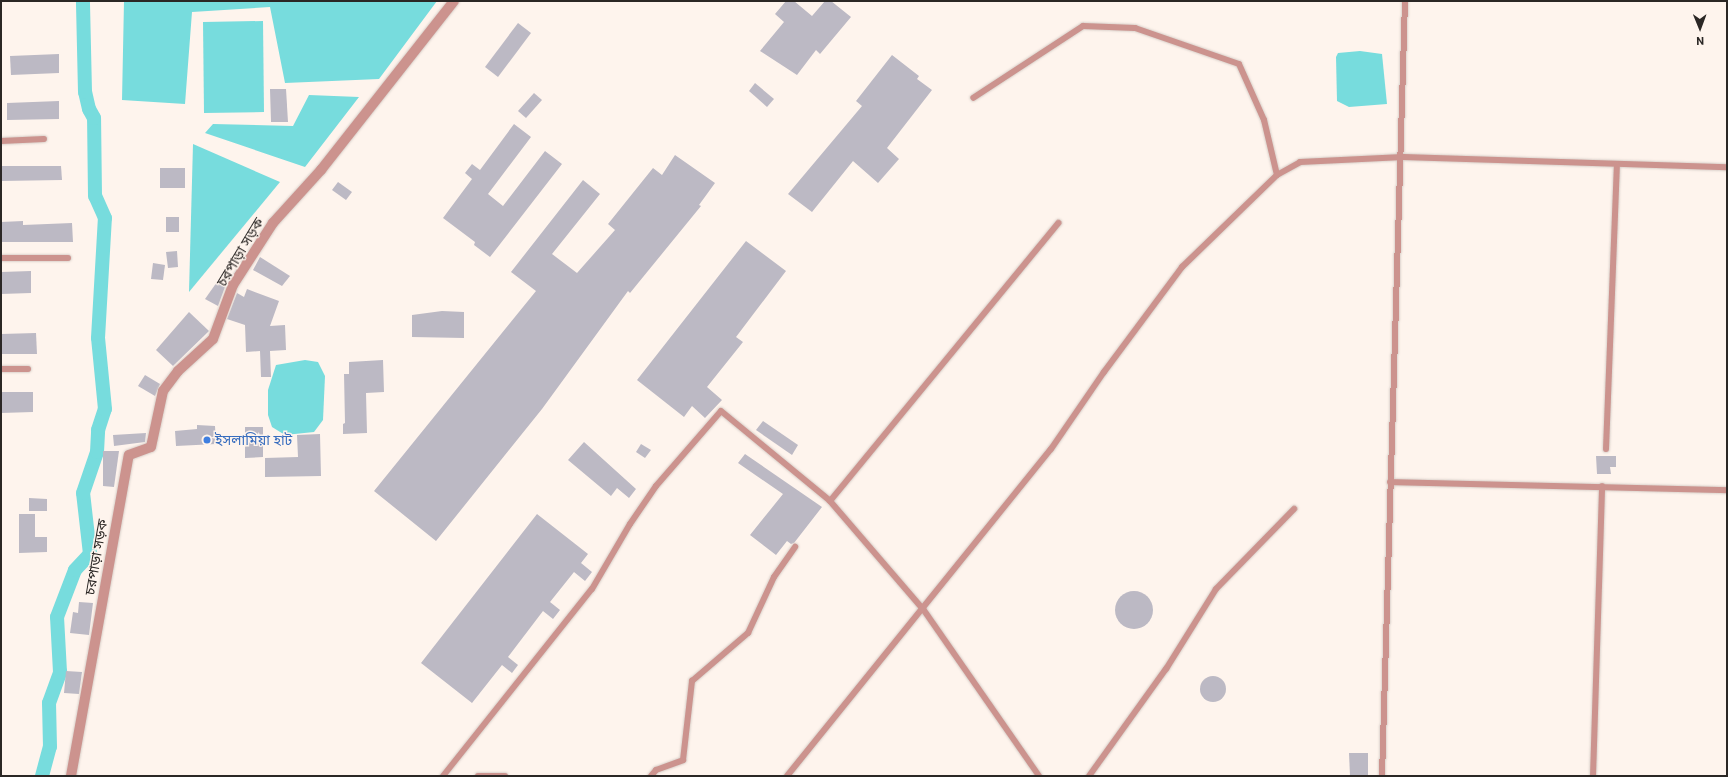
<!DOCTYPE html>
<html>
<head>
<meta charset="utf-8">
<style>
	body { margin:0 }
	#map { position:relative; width:1728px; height:777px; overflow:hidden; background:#fef4ed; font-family:Roboto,"Noto Sans Bengali",sans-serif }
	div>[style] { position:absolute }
	.water>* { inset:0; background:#77dcdd }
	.canal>* { height:14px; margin:-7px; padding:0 7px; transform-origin:7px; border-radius:7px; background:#77dcdd }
	.building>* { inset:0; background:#bcb9c4 }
	.round { border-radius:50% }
	.roads { filter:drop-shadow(0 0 1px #d8cfc9) drop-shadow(0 0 1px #d8cfc9) }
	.service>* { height:6px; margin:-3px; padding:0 3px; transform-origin:3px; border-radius:3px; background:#cc938e }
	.tertiary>* { height:10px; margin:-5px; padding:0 5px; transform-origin:5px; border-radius:5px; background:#cc938e }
	.dots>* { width:11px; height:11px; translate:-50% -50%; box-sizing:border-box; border:2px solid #fef4ed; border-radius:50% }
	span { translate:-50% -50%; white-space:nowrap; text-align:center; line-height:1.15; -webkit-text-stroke:3px #fef4ed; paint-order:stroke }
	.street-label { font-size:14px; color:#2b2725 }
	.shop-label { font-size:14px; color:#366cbe }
	.left { translate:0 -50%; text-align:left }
	.frame { position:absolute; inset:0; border:2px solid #2b2725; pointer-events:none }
	.north { position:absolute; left:1680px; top:8px; width:40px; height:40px; -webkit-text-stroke:3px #fef4ed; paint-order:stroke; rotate:179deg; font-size:11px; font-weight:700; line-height:16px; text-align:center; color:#2b2725 }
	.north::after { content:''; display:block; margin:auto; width:14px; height:18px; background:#2b2725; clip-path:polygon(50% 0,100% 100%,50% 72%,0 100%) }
</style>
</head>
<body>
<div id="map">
	<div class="water">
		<div style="clip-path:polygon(124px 1px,437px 1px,379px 79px,285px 83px,270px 7px,192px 12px,185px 104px,122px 100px)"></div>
		<div style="clip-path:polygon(263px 21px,264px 112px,204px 113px,203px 22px)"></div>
		<div style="clip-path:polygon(1360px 51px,1382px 54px,1387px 104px,1349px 107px,1337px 101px,1336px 57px,1338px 53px)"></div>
		<div style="clip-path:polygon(309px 95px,359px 97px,305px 167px,205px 133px,213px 124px,293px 126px)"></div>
		<div style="clip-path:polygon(193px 144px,280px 182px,189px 292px)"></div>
		<div style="clip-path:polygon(305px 360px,318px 362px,325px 376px,323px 420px,314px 432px,285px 435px,272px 427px,268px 415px,268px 390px,276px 365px)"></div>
	</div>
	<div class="canal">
		<div style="left:42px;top:776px;width:30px;rotate:-75deg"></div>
		<div style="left:50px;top:747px;width:44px;rotate:-91.3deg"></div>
		<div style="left:49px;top:703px;width:33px;rotate:-70deg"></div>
		<div style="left:60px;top:672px;width:55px;rotate:-93.1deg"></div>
		<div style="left:57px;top:617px;width:50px;rotate:-69deg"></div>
		<div style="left:75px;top:570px;width:22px;rotate:-47deg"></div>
		<div style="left:90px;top:554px;width:61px;rotate:-96.5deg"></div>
		<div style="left:83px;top:493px;width:43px;rotate:-71.1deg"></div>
		<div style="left:97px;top:452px;width:22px;rotate:-87deg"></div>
		<div style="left:98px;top:430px;width:22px;rotate:-72deg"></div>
		<div style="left:105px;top:409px;width:71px;rotate:-95.6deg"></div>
		<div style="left:98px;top:338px;width:120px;rotate:-86.7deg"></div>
		<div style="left:105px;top:218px;width:24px;rotate:-114deg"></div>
		<div style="left:95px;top:196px;width:78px;rotate:-90.7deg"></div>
		<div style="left:94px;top:118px;width:10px;rotate:-119deg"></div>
		<div style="left:89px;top:109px;width:17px;rotate:-103deg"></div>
		<div style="left:85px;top:92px;width:91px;rotate:-91.3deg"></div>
	</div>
	<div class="building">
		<div style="clip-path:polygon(786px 1px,794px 1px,812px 16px,825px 1px,831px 1px,851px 17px,820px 54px,816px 50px,797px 75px,760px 51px,784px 22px,775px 14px)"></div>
		<div style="clip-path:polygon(518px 23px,531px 33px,498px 77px,485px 67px)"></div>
		<div style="clip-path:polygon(59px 54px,59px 73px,11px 75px,10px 56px)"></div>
		<div style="clip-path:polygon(892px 55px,919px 76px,917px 79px,932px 90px,887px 148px,899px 159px,878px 183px,853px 161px,812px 212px,788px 194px,862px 106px,856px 101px)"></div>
		<div style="clip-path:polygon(755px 83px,774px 99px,767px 107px,749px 91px)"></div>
		<div style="clip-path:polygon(270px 89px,286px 89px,288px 122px,271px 122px)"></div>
		<div style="clip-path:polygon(534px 93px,542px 100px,526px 118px,518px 111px)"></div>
		<div style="clip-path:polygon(59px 101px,59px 119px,7px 120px,7px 103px)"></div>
		<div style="clip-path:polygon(514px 124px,531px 137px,488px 194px,503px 206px,545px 151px,562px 164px,490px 257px,474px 245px,475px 242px,443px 218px,472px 179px,465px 173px,472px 164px,480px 170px)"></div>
		<div style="clip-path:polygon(675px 155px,715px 183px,699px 205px,701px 206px,630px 293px,628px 291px,542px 409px,436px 541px,374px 491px,536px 291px,511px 272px,583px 180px,600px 194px,552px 254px,577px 273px,615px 230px,608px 224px,653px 168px,662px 175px)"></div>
		<div style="clip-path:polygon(1px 166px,61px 166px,62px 180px,1px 181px)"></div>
		<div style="clip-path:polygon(160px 168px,185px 168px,185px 188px,160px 188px)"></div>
		<div style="clip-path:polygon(338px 182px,352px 192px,346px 200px,332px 190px)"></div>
		<div style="clip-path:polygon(166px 217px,179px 217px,179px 232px,166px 232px)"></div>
		<div style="clip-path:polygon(23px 221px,23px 225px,72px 223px,73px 242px,1px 242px,1px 222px)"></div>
		<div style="clip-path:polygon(746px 241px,786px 271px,736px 337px,743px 342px,707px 387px,722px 400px,705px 418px,692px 406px,684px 417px,637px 380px)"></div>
		<div style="clip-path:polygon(177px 251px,178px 267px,168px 268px,166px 252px)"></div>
		<div style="clip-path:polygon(260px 257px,290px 276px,282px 286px,253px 270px)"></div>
		<div style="clip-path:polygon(153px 263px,165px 265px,163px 280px,151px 279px)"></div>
		<div style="clip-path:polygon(31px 271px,31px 293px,1px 294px,1px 272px)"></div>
		<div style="clip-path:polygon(217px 282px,225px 287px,218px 306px,205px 299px)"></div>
		<div style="clip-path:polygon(247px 289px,279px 301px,270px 326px,285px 325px,286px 350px,270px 351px,271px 377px,261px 377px,260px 351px,246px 352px,245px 325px,227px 319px,237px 293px,244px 297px)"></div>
		<div style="clip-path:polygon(442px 311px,464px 312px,464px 338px,412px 337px,412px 315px)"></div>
		<div style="clip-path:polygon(189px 312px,209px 331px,173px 366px,156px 350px)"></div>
		<div style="clip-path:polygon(36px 333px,37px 354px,1px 354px,1px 334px)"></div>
		<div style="clip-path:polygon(383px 360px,384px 392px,366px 393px,367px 433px,343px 434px,343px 424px,345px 423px,344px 374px,349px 374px,349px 362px)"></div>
		<div style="clip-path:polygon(145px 375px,160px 384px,155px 396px,138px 386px)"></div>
		<div style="clip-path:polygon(1px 392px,33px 392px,33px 412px,1px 413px)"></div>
		<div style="clip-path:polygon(763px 421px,798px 445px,792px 455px,756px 430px)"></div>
		<div style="clip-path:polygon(197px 425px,215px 426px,216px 444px,176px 446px,175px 431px,197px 429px)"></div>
		<div style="clip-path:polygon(245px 427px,263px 427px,263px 457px,245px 458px)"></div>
		<div style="clip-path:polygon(146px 433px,145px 442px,114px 446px,113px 435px)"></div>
		<div style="clip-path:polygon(320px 434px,321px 476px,265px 477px,265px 458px,298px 457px,297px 435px)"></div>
		<div style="clip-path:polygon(584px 442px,636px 489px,629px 498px,617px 488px,611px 496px,568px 460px)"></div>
		<div style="clip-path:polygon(641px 444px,651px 450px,645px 458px,636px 452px)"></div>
		<div style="clip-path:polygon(103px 451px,119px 451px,114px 487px,103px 486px)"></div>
		<div style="clip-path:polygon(745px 454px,822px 507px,794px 543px,791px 544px,787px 541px,776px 555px,750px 535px,783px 494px,738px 463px)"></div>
		<div style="clip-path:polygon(1596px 456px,1616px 456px,1616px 467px,1610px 467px,1611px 474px,1597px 474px)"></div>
		<div style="clip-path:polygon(29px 498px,47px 499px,47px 511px,29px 511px)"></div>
		<div style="clip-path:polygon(19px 514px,35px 514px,35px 537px,47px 537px,47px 552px,19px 553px)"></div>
		<div style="clip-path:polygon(537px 514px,588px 554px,581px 563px,592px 572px,585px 581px,574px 572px,550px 602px,560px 610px,553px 619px,543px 611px,508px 657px,518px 665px,512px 673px,502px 665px,472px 703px,421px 663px)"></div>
		<div class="round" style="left:1115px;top:591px;width:38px;height:38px"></div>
		<div style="clip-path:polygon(79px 602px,93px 603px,89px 635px,70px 633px,73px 612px,78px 613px)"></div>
		<div style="clip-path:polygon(66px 671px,82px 672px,79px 694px,64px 693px)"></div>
		<div class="round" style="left:1200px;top:676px;width:26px;height:26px"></div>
		<div style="clip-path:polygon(1349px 753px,1368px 753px,1368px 776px,1350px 776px)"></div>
	</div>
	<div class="roads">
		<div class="service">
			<div style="left:1px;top:141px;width:43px;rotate:-2.7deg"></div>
			<div style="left:1277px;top:175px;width:26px;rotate:-29deg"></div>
			<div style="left:1300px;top:162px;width:103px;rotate:-2.8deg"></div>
			<div style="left:1403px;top:157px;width:324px;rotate:1.8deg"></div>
			<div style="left:1px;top:258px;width:67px"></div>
			<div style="left:1px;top:369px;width:27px"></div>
			<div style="left:1606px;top:449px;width:284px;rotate:-87.8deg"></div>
			<div style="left:1390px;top:482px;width:337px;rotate:1.4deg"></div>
			<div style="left:830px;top:501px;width:360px;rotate:-50.6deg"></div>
			<div style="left:443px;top:776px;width:239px;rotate:-51.5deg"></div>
			<div style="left:592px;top:589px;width:75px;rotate:-59.7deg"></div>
			<div style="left:630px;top:524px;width:46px;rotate:-55.6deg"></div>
			<div style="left:656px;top:486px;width:99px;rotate:-49.1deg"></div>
			<div style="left:721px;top:411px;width:141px;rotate:39.5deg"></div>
			<div style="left:830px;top:501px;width:143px;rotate:49.3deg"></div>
			<div style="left:923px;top:609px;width:203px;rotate:55.2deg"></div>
			<div style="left:478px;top:776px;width:27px"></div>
			<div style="left:651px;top:776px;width:8px;rotate:-50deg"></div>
			<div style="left:656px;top:770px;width:29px;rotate:-20deg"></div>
			<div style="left:683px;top:760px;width:80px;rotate:-83.5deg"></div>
			<div style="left:692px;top:681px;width:74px;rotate:-40.6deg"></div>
			<div style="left:748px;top:633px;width:62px;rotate:-65.1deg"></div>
			<div style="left:774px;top:577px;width:37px;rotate:-55deg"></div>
			<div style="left:787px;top:776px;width:420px;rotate:-51.1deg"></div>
			<div style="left:1051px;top:449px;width:93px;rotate:-55.5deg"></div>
			<div style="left:1104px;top:372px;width:131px;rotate:-53.4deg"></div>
			<div style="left:1182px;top:267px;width:132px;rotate:-44.1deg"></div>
			<div style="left:1277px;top:175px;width:57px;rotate:-103.3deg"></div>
			<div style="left:1264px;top:120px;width:61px;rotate:-114.1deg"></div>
			<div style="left:1239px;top:64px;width:110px;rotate:-160.9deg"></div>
			<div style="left:1135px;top:28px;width:52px;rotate:-177.8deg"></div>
			<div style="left:1083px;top:26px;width:131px;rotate:146.8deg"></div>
			<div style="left:1089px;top:776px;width:132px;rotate:-54.3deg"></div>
			<div style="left:1166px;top:669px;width:94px;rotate:-58deg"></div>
			<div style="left:1216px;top:589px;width:112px;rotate:-45.7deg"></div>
			<div style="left:1382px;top:776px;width:775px;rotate:-88.3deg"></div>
			<div style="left:1593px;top:776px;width:290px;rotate:-88.2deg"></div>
		</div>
		<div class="tertiary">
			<div style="left:71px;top:776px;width:326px;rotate:-79.8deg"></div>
			<div style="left:129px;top:455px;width:23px;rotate:-20deg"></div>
			<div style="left:151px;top:447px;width:57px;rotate:-77.9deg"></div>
			<div style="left:163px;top:391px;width:25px;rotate:-53deg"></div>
			<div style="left:178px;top:371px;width:47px;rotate:-42.4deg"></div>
			<div style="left:213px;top:339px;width:58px;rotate:-69.7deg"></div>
			<div style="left:233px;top:285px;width:74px;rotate:-57.2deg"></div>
			<div style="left:273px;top:223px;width:72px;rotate:-47.8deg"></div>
			<div style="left:321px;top:170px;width:215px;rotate:-51.8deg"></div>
		</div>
	</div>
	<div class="dots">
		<div style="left:207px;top:440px;background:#3f7fe0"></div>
	</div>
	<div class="street-label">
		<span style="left:240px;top:252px;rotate:-59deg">চরপাড়া সড়ক</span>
		<span style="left:96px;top:557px;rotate:-80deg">চরপাড়া সড়ক</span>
	</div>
	<div class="shop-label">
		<span class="left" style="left:215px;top:440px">ইসলামিয়া হাট</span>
	</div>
	<div class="frame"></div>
	<div class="north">N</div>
</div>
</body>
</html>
